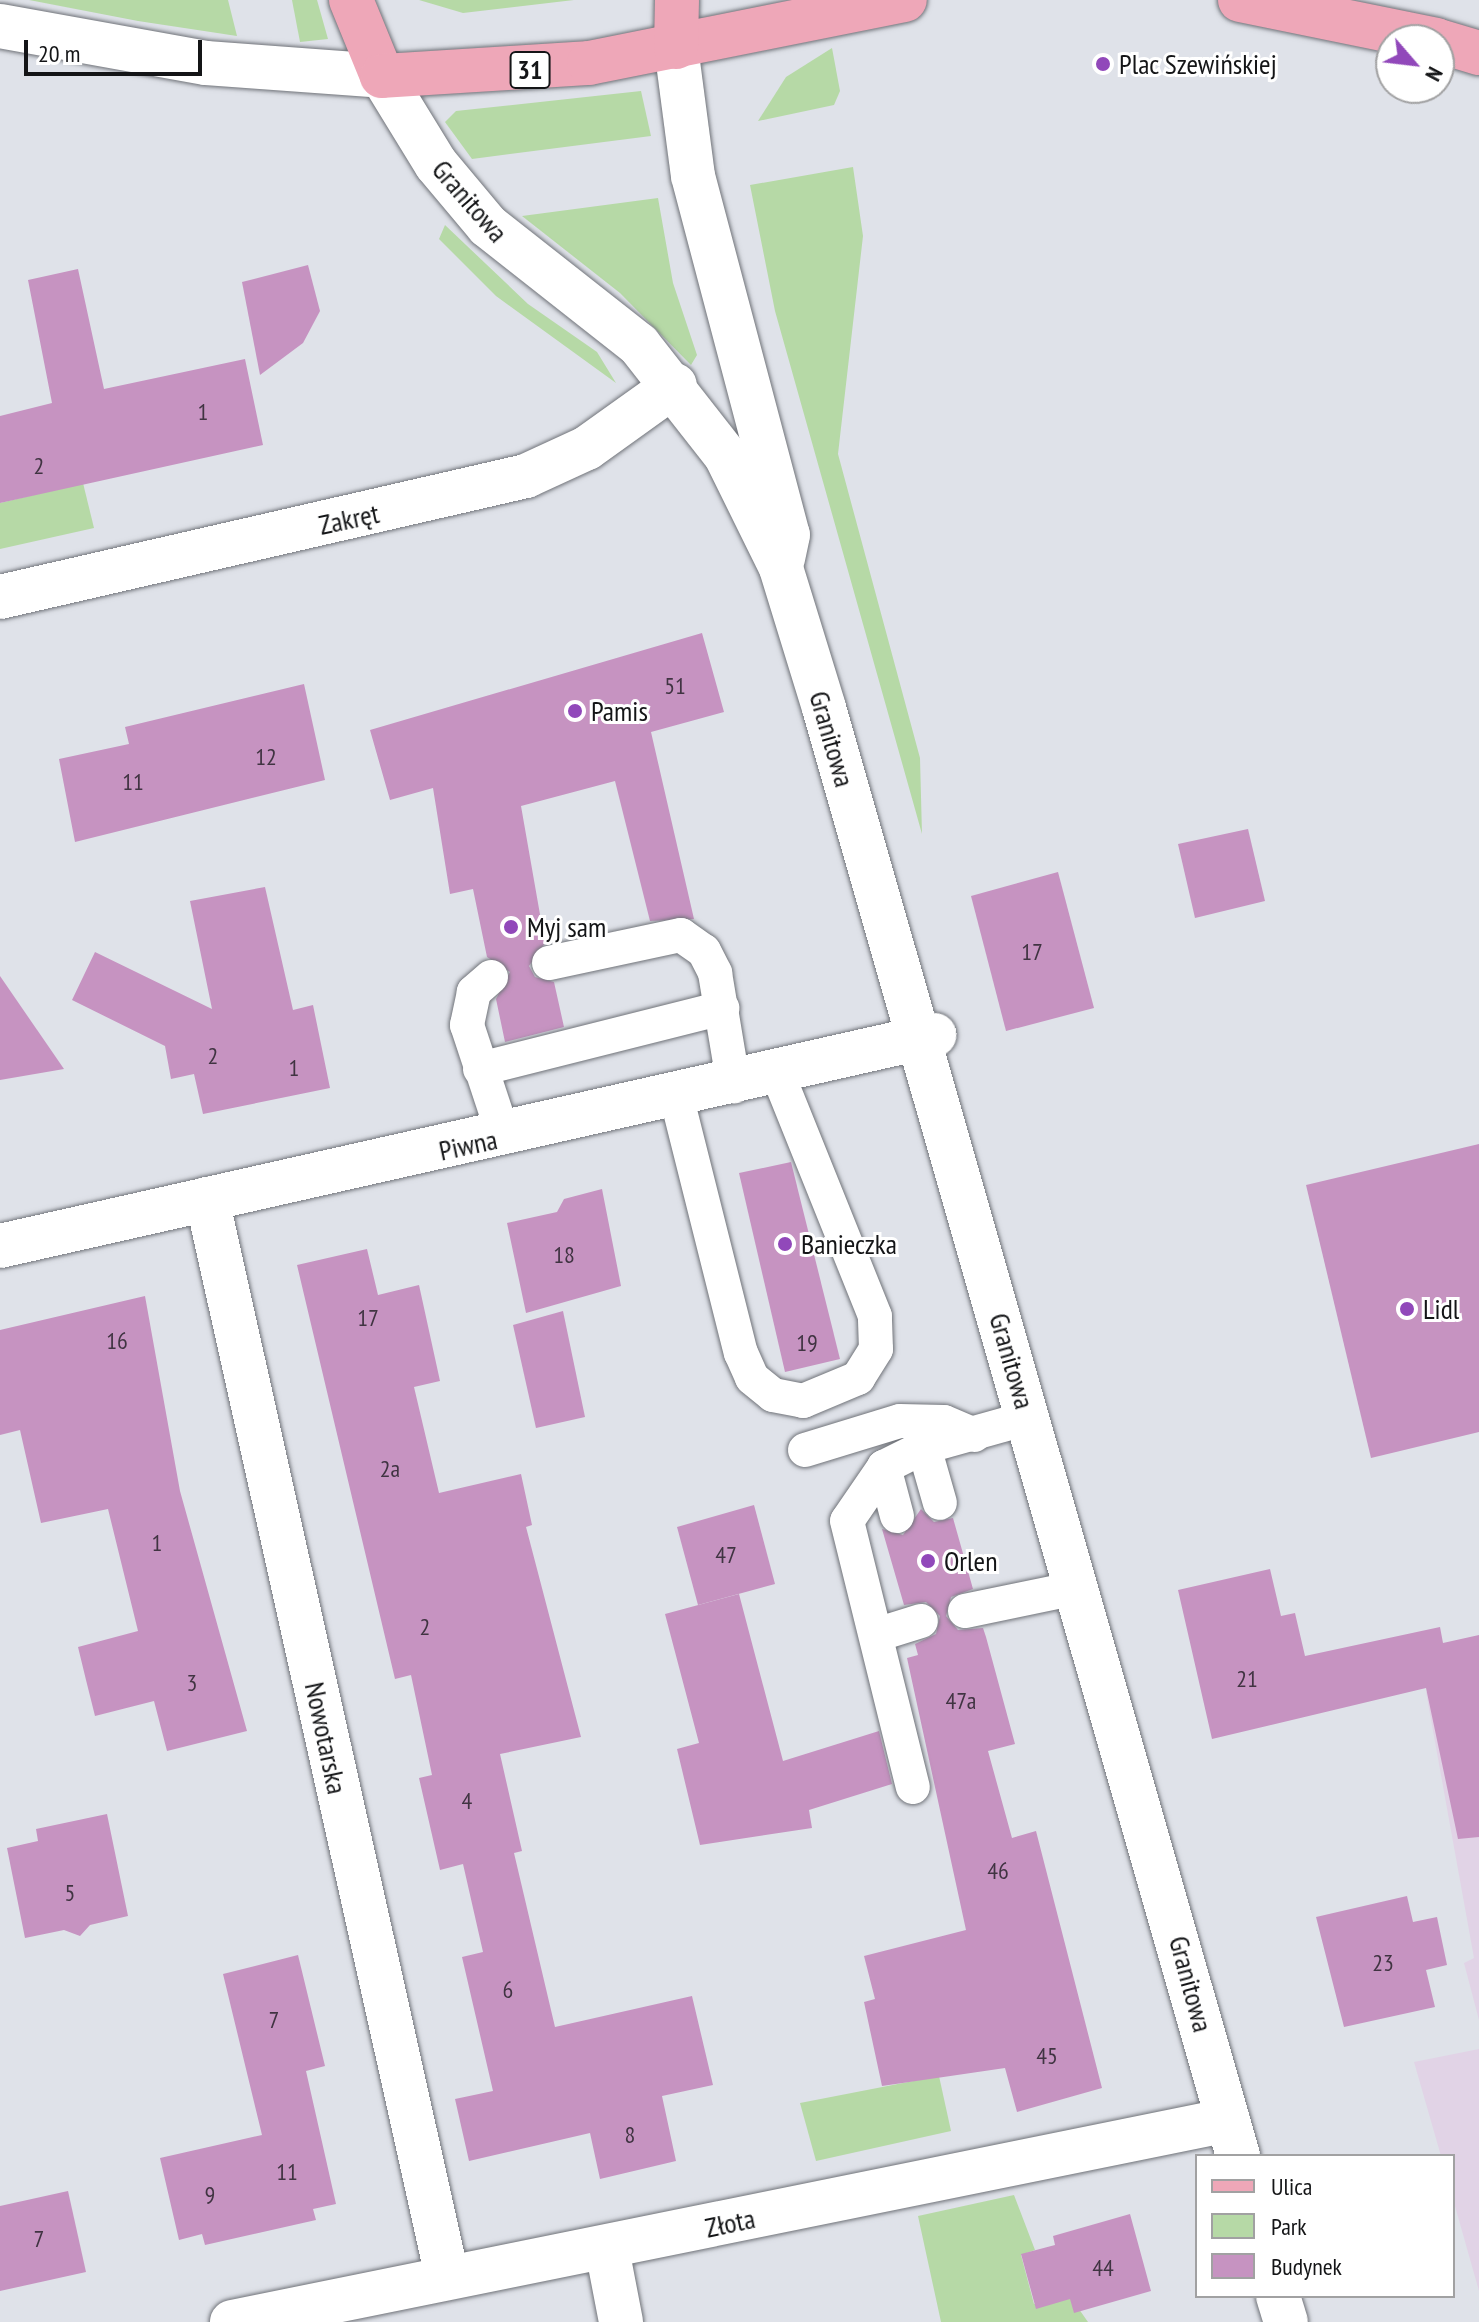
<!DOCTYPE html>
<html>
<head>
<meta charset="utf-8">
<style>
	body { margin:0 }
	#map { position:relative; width:1479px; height:2322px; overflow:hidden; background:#dfe2e9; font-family:"PT Sans Narrow",sans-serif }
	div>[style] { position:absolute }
	.industrial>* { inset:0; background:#e1d3e6 }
	.green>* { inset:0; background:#b6d9a6 }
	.building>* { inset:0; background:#c693c1 }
	.roads { filter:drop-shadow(0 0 2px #707379) drop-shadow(0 0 2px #707379) }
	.lane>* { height:34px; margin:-17px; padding:0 17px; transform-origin:17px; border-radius:17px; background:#fff }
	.street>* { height:44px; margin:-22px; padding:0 22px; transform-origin:22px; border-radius:22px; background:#fff }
	.secondary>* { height:44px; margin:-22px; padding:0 22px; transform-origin:22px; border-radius:22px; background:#fff }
	.primary>* { height:44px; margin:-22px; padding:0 22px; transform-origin:22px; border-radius:22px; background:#eea7b8 }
	.dots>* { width:22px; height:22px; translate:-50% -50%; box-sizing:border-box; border:4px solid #fff; border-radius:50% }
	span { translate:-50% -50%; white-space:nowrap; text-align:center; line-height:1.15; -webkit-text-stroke:6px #fff; paint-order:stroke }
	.number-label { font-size:24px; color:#403442 }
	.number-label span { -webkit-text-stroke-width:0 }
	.shield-label span { padding:2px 6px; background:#fff; border:2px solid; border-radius:6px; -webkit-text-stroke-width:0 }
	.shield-label { font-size:26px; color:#141517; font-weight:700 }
	.poi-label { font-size:28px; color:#141517 }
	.left { translate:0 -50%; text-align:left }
	.street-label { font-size:28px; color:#141517 }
	.legend { position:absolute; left:1195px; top:2154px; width:260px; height:144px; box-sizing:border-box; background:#fff; border:2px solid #a1a1a2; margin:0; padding:10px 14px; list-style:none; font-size:24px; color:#141517 }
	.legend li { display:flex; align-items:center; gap:16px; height:40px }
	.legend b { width:40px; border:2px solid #a1a1a2 }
	.north { position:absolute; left:1375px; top:24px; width:80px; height:80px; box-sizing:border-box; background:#fff; border:2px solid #a1a1a2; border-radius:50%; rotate:118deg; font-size:22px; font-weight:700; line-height:32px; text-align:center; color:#141517 }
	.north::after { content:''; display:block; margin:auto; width:28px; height:36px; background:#9148ba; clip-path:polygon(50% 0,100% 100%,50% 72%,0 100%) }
	.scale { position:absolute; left:24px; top:40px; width:178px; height:36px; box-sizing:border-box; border:4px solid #141517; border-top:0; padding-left:10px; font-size:24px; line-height:28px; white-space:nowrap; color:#141517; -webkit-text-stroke:6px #fff; paint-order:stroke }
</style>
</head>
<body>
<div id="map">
	<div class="industrial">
		<div style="clip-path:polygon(1479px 1681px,1479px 2020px,1464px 1963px,1474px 1958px,1426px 1692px)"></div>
		<div style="clip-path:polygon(1479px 2049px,1479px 2291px,1453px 2199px,1453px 2156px,1441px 2156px,1414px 2062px)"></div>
	</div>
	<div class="green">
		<div style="clip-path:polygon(29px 0,228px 0,237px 36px,138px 21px)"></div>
		<div style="clip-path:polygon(292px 0,317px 0,328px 39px,300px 42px)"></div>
		<div style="clip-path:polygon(419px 0,574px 0,463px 13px)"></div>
		<div style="clip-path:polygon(832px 48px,840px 91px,834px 105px,758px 121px,786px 77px)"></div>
		<div style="clip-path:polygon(641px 91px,651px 136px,472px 159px,445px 122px,456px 111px)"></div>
		<div style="clip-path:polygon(853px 167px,863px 236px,838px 454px,920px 758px,922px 834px,775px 311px,750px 185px)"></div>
		<div style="clip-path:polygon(658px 198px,673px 283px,697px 355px,691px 365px,620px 293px,522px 216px)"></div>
		<div style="clip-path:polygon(445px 225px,528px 304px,597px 352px,616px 383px,496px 296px,439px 239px)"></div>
		<div style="clip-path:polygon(83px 483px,94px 528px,0 549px,0 503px)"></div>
		<div style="clip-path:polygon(939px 2076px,951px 2131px,816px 2161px,800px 2103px)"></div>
		<div style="clip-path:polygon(1014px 2195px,1035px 2250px,1021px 2255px,1034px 2304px,1069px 2295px,1088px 2322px,941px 2322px,918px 2216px)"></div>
	</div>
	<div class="building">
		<div style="clip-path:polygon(308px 265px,320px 311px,303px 343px,260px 375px,242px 282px)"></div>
		<div style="clip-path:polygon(78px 269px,104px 389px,245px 359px,263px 445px,0 503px,0 416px,52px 403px,28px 280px)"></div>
		<div style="clip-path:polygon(702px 633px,724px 712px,651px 732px,694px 919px,650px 921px,615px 781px,521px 806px,545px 943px,529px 966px,535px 977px,554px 982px,564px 1027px,505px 1042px,496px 999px,510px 972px,487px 957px,473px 889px,450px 894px,433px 788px,390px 800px,370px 730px)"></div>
		<div style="clip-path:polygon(304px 684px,325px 780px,75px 842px,59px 759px,129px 744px,125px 727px)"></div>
		<div style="clip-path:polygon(1248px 829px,1265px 901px,1195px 918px,1178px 844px)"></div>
		<div style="clip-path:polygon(1058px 872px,1094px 1008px,1006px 1031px,971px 896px)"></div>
		<div style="clip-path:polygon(265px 887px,293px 1010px,313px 1005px,330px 1088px,203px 1114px,194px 1074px,171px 1079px,165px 1046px,72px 1000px,95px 952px,212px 1009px,190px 901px)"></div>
		<div style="clip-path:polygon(0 976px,64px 1069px,0 1080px)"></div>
		<div style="clip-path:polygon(1479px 1144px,1479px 1432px,1371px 1458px,1306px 1185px)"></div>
		<div style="clip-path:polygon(791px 1162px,840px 1359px,785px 1372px,739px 1173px)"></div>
		<div style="clip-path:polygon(602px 1189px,621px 1286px,526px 1313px,507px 1223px,557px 1212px,564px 1199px)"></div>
		<div style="clip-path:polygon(367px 1249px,378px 1295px,419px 1285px,440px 1381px,414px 1387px,439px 1493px,521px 1474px,532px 1525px,526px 1527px,581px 1737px,500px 1754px,522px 1851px,514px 1853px,555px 2027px,692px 1996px,713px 2085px,662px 2096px,676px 2161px,600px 2179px,590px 2133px,469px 2161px,455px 2099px,493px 2091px,462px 1957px,483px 1952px,463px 1864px,440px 1870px,419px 1778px,432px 1775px,411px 1675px,395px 1679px,297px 1265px)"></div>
		<div style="clip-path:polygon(145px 1296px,180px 1491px,247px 1731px,167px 1751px,154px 1701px,95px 1716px,86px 1680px,78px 1647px,138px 1631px,108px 1509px,41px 1523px,20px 1430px,0 1435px,0 1330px)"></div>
		<div style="clip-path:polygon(563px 1311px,585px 1417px,536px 1428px,513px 1325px)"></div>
		<div style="clip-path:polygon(754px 1505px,775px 1584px,698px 1605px,677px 1527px)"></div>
		<div style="clip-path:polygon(921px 1509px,934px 1522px,953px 1518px,973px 1589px,951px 1597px,946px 1616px,958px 1630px,983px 1628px,986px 1637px,1015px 1744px,988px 1751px,1012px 1838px,1036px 1831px,1102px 2088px,1017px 2112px,1005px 2068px,882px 2086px,864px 2002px,875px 1999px,864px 1956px,966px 1930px,907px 1658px,918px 1655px,915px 1644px,936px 1634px,940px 1616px,926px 1602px,904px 1605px,882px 1529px,903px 1535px)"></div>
		<div style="clip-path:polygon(1270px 1569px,1281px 1616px,1295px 1613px,1305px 1656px,1440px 1627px,1443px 1643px,1479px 1635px,1479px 1837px,1458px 1839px,1426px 1688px,1212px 1739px,1178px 1590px)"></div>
		<div style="clip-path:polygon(739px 1594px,783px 1761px,879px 1731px,892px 1784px,809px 1810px,812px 1828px,700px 1845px,677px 1749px,699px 1743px,665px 1614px)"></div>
		<div style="clip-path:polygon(107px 1814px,128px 1916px,90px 1925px,80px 1936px,64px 1930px,25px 1938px,7px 1848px,38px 1841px,36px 1829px)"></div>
		<div style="clip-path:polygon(1407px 1896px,1413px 1922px,1437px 1917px,1447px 1965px,1426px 1970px,1435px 2007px,1344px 2027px,1316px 1917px)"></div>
		<div style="clip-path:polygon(298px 1955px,325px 2066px,306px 2071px,336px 2204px,313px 2209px,316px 2220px,205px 2245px,202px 2234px,179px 2240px,160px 2158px,262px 2135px,223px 1974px)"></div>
		<div style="clip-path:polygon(68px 2191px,86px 2272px,0 2291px,0 2206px)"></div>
		<div style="clip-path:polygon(1130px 2214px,1151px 2291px,1074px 2313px,1070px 2299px,1036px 2309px,1021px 2254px,1055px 2245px,1053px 2236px)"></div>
	</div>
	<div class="roads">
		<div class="lane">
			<div style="left:549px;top:963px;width:135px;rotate:-12deg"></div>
			<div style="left:681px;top:935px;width:28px;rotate:35deg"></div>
			<div style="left:704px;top:951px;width:25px;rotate:63deg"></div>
			<div style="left:715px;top:973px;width:115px;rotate:80.5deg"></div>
			<div style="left:491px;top:977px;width:23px;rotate:139deg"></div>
			<div style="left:474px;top:992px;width:34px;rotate:102deg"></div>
			<div style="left:467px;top:1025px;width:118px;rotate:71.7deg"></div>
			<div style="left:480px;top:1069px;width:250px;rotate:-14.1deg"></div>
			<div style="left:677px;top:1099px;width:262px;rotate:75.9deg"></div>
			<div style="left:741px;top:1353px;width:27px;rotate:66deg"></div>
			<div style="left:752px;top:1378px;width:27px;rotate:39deg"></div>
			<div style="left:773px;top:1395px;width:31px;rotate:11deg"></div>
			<div style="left:803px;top:1401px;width:60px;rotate:-22.7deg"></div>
			<div style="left:858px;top:1378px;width:34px;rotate:-58deg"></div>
			<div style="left:876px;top:1349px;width:33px;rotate:-92deg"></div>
			<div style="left:875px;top:1316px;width:260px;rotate:-111.9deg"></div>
			<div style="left:924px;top:1447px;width:58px;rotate:74.1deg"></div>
			<div style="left:805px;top:1450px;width:99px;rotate:-17deg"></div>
			<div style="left:900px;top:1421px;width:44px;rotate:1.3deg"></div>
			<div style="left:944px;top:1422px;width:33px;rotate:23deg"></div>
			<div style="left:884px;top:1467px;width:65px;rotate:124.4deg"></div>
			<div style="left:847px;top:1521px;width:274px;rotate:76.1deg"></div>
			<div style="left:897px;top:1516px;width:51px;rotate:-104.9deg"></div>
			<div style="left:884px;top:1467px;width:45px;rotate:-26.6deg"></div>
			<div style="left:924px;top:1447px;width:108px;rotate:-15.6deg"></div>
			<div style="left:965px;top:1611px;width:113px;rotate:-11.7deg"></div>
			<div style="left:876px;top:1635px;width:47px;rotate:-17.3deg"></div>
		</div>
		<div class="street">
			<div style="left:0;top:597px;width:540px;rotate:-12.95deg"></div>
			<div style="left:526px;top:476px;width:67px;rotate:-24.7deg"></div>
			<div style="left:587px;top:448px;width:108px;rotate:-35.6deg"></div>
			<div style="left:207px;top:1199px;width:1103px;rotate:77.44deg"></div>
			<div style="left:0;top:1246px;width:958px;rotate:-12.73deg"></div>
			<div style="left:607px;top:2249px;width:74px;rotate:79.1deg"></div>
			<div style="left:232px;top:2322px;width:1016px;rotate:-11.46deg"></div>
		</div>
		<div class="secondary">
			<div style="left:0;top:26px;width:209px;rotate:10.2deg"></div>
			<div style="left:206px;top:63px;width:176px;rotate:4.2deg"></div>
			<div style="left:382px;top:76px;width:103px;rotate:58.5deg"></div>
			<div style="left:436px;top:164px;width:81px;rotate:50deg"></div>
			<div style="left:488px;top:226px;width:192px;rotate:38.2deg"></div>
			<div style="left:639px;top:345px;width:141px;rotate:51.9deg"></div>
			<div style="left:726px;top:456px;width:125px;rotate:63.8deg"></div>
			<div style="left:781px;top:568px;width:146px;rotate:72.9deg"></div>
			<div style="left:824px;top:708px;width:1506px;rotate:74.04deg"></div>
			<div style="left:676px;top:47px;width:130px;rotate:82.5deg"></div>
			<div style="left:693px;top:176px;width:371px;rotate:75.2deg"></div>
			<div style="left:788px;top:535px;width:24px;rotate:102deg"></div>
			<div style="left:1278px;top:2296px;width:27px;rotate:73deg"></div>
		</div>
		<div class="primary">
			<div style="left:351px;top:0;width:82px;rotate:67.8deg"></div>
			<div style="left:382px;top:76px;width:207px;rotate:-3.6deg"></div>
			<div style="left:589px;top:63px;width:322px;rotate:-11.3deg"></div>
			<div style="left:1240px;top:0;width:200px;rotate:11.5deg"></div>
			<div style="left:1439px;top:41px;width:42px;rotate:16.7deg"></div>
			<div style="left:676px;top:47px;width:47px;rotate:-88.8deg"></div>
		</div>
	</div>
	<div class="dots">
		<div style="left:1103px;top:64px;background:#9148ba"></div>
		<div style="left:575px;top:711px;background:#9148ba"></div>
		<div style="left:511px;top:927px;background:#9148ba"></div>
		<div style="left:785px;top:1244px;background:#9148ba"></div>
		<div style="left:1407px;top:1309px;background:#9148ba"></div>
		<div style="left:928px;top:1561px;background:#9148ba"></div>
	</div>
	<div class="number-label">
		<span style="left:203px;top:412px">1</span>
		<span style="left:39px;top:466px">2</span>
		<span style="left:675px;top:686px">51</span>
		<span style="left:266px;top:757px">12</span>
		<span style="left:133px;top:782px">11</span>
		<span style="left:1032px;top:952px">17</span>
		<span style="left:213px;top:1056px">2</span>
		<span style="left:294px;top:1068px">1</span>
		<span style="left:564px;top:1255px">18</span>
		<span style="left:368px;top:1318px">17</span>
		<span style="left:117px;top:1341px">16</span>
		<span style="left:807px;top:1343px">19</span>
		<span style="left:390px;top:1469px">2a</span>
		<span style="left:157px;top:1543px">1</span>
		<span style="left:726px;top:1555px">47</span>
		<span style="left:425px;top:1627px">2</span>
		<span style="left:1247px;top:1679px">21</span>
		<span style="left:192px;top:1683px">3</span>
		<span style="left:961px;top:1701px">47a</span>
		<span style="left:467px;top:1801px">4</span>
		<span style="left:998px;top:1871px">46</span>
		<span style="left:70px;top:1893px">5</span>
		<span style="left:1383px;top:1963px">23</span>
		<span style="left:508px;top:1990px">6</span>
		<span style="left:274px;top:2020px">7</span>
		<span style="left:1047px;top:2056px">45</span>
		<span style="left:630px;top:2135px">8</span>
		<span style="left:287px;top:2172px">11</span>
		<span style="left:210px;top:2195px">9</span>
		<span style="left:39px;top:2239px">7</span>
		<span style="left:1103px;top:2268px">44</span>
	</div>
	<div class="shield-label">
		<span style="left:530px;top:70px">31</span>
	</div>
	<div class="poi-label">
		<span class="left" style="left:1119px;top:64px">Plac Szewińskiej</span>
		<span class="left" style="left:591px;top:711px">Pamis</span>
		<span class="left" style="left:527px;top:927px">Myj sam</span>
		<span class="left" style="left:801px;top:1244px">Banieczka</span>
		<span class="left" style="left:1423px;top:1309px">Lidl</span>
		<span class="left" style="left:944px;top:1561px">Orlen</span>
	</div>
	<div class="street-label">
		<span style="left:470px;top:201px;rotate:49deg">Granitowa</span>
		<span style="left:349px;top:519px;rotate:-12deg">Zakręt</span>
		<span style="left:832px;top:739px;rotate:74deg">Granitowa</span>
		<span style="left:468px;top:1145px;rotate:-12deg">Piwna</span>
		<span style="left:1012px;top:1361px;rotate:74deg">Granitowa</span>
		<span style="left:326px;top:1738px;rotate:78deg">Nowotarska</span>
		<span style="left:1191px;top:1984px;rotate:75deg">Granitowa</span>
		<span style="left:730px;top:2223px;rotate:-12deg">Złota</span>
	</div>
	<ul class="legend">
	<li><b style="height:10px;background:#eea7b8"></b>Ulica</li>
	<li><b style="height:22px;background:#b6d9a6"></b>Park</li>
	<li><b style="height:22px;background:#c693c1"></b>Budynek</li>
	</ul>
	<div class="north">N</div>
	<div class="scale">20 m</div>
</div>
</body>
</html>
